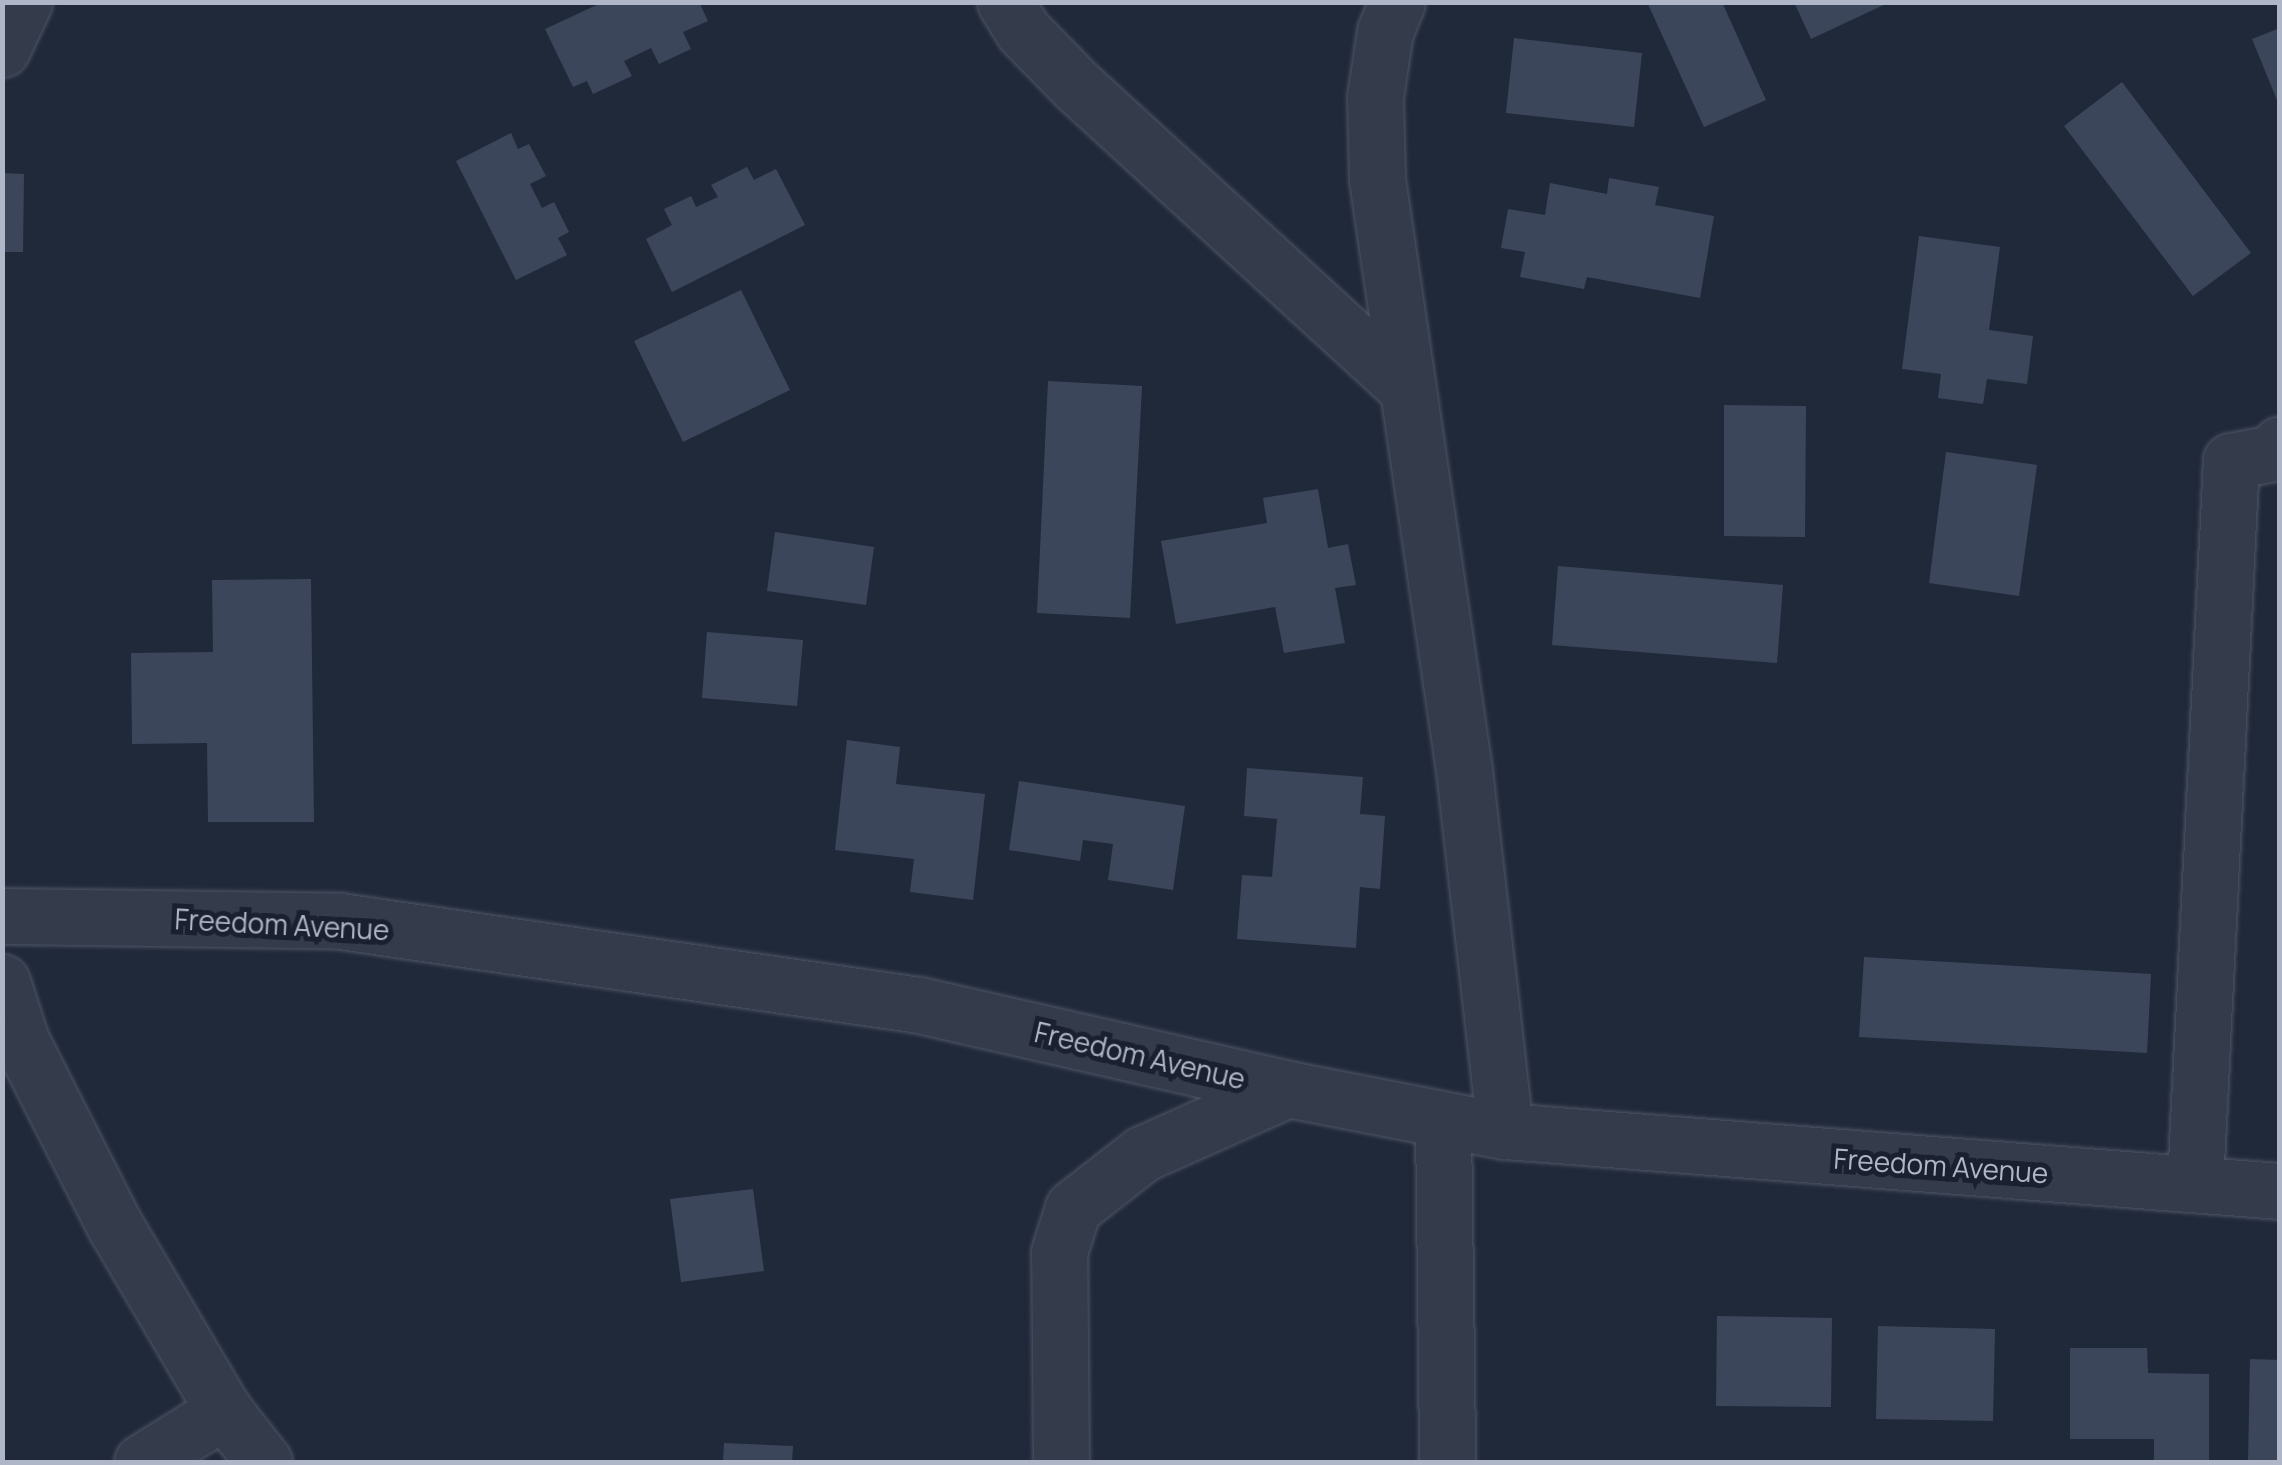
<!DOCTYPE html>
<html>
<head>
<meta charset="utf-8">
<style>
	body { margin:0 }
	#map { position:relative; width:2282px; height:1465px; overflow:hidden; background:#20293a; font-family:Manrope,sans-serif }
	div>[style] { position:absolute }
	.building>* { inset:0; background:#3c465b }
	.roads { filter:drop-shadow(0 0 2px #4f5665) drop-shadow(0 0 2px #4f5665) }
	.minor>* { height:55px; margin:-27.5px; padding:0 27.5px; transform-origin:27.5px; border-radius:27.5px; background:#343b4b }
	span { translate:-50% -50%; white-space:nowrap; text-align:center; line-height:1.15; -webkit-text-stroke:10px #1a202f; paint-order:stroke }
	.street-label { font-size:28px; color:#afb6c7 }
	.frame { position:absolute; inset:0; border:5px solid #afb6c7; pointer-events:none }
</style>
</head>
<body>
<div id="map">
	<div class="building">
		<div style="clip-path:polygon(603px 2px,699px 2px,708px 21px,683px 32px,691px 49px,659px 64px,651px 48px,624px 61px,632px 76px,593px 94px,587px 81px,573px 87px,545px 29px)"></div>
		<div style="clip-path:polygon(1647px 2px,1722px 2px,1766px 100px,1704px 127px)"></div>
		<div style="clip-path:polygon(1794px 2px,1890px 2px,1811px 39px)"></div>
		<div style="clip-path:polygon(2280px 28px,2280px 105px,2279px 105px,2252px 39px)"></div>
		<div style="clip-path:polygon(1514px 38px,1642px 53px,1634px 127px,1506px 113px)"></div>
		<div style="clip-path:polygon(2122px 82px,2251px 253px,2193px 296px,2064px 126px)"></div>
		<div style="clip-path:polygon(511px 133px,518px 149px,529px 144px,546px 176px,530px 184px,542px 208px,554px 202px,569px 232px,558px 238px,567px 255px,516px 280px,456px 161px)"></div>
		<div style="clip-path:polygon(747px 167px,754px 180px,776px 169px,805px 225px,672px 292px,646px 239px,672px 225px,664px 209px,691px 196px,696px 207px,718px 197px,711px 185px)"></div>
		<div style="clip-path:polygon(2px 173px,24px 174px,23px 252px,2px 252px)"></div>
		<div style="clip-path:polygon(1609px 178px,1659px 187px,1655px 205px,1714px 216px,1700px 298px,1587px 277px,1584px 289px,1520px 277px,1525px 252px,1501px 248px,1508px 209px,1545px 215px,1550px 183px,1607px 194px)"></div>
		<div style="clip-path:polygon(1919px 236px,2000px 247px,1989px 330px,2033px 336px,2027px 384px,1987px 379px,1983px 404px,1938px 398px,1941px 374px,1902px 369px)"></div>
		<div style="clip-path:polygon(741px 290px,790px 390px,683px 442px,634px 341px)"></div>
		<div style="clip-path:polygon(1048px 381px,1142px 386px,1130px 618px,1037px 613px)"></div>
		<div style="clip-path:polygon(1724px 405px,1806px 406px,1805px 537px,1724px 536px)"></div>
		<div style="clip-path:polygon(1946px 452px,2037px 465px,2019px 596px,1929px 583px)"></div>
		<div style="clip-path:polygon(1318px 489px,1328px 548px,1348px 544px,1356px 585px,1335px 588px,1345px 643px,1284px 653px,1275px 607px,1176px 624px,1161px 541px,1267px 523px,1263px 498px)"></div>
		<div style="clip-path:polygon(775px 532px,874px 547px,866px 605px,767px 591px)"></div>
		<div style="clip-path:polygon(1558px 566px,1783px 585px,1777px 663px,1552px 645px)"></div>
		<div style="clip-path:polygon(311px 579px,314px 822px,208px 822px,207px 743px,132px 744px,131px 653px,213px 652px,212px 580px)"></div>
		<div style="clip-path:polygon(707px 632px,803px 640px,797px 706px,702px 698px)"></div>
		<div style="clip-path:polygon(847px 740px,900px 747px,896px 784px,985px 794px,973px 900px,910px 892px,914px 859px,835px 850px)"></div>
		<div style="clip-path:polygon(1247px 768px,1363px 777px,1360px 814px,1385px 816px,1380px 889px,1360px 887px,1356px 948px,1237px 939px,1242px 875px,1272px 877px,1277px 819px,1244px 816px)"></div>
		<div style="clip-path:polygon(1019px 781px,1185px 806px,1173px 890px,1108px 880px,1113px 844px,1083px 840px,1080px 861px,1009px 850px)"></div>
		<div style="clip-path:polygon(1864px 957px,2151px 974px,2147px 1053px,1859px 1037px)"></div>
		<div style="clip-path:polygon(753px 1189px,764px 1271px,681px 1282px,670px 1199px)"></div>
		<div style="clip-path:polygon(1717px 1316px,1832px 1318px,1831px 1407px,1716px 1406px)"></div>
		<div style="clip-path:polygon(1878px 1326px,1995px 1329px,1993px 1421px,1876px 1419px)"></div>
		<div style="clip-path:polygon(2070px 1348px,2147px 1348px,2148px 1373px,2209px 1374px,2209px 1462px,2154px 1462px,2154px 1439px,2070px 1439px)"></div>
		<div style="clip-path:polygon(2250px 1359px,2280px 1360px,2280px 1462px,2248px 1462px)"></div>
		<div style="clip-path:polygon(724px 1443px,793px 1446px,792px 1462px,723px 1462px)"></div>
	</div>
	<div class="roads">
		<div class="minor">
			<div style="left:1005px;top:2px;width:34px;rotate:58deg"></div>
			<div style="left:1023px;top:31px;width:77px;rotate:45.5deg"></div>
			<div style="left:1077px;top:86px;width:447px;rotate:42.5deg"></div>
			<div style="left:1397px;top:2px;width:31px;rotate:112deg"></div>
			<div style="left:1385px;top:31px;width:67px;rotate:98.6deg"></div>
			<div style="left:1375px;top:97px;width:82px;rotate:88.6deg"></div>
			<div style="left:1377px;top:179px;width:597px;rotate:81.63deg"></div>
			<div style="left:1464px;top:770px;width:363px;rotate:83.5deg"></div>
			<div style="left:2px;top:49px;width:52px;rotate:-64.9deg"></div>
			<div style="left:2px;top:916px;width:338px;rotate:0.8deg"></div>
			<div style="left:340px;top:921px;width:585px;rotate:8.25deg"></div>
			<div style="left:919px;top:1005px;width:378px;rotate:12.8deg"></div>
			<div style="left:1288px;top:1089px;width:221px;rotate:11deg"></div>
			<div style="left:1505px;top:1131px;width:777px;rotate:4.43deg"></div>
			<div style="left:2px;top:982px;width:62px;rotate:72.1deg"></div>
			<div style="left:21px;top:1041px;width:208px;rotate:63.1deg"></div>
			<div style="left:115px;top:1226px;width:215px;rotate:59.5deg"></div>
			<div style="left:224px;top:1411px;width:65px;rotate:51.9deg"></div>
			<div style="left:1443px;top:1121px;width:341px;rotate:89.3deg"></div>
			<div style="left:2195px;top:1183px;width:723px;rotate:-87.15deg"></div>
			<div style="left:2231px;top:461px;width:43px;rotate:-10.8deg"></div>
			<div style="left:2273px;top:453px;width:11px;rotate:-52deg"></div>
			<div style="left:142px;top:1462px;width:97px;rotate:-31.9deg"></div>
			<div style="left:1061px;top:1462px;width:210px;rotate:-90.5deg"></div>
			<div style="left:1059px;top:1252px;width:46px;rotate:-72.3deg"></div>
			<div style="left:1073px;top:1208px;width:88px;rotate:-38deg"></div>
			<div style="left:1142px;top:1154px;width:160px;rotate:-24deg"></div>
		</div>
	</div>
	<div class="street-label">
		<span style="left:282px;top:924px;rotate:3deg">Freedom Avenue</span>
		<span style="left:1140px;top:1055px;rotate:13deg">Freedom Avenue</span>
		<span style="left:1941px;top:1165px;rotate:4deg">Freedom Avenue</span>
	</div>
	<div class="frame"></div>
</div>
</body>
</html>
